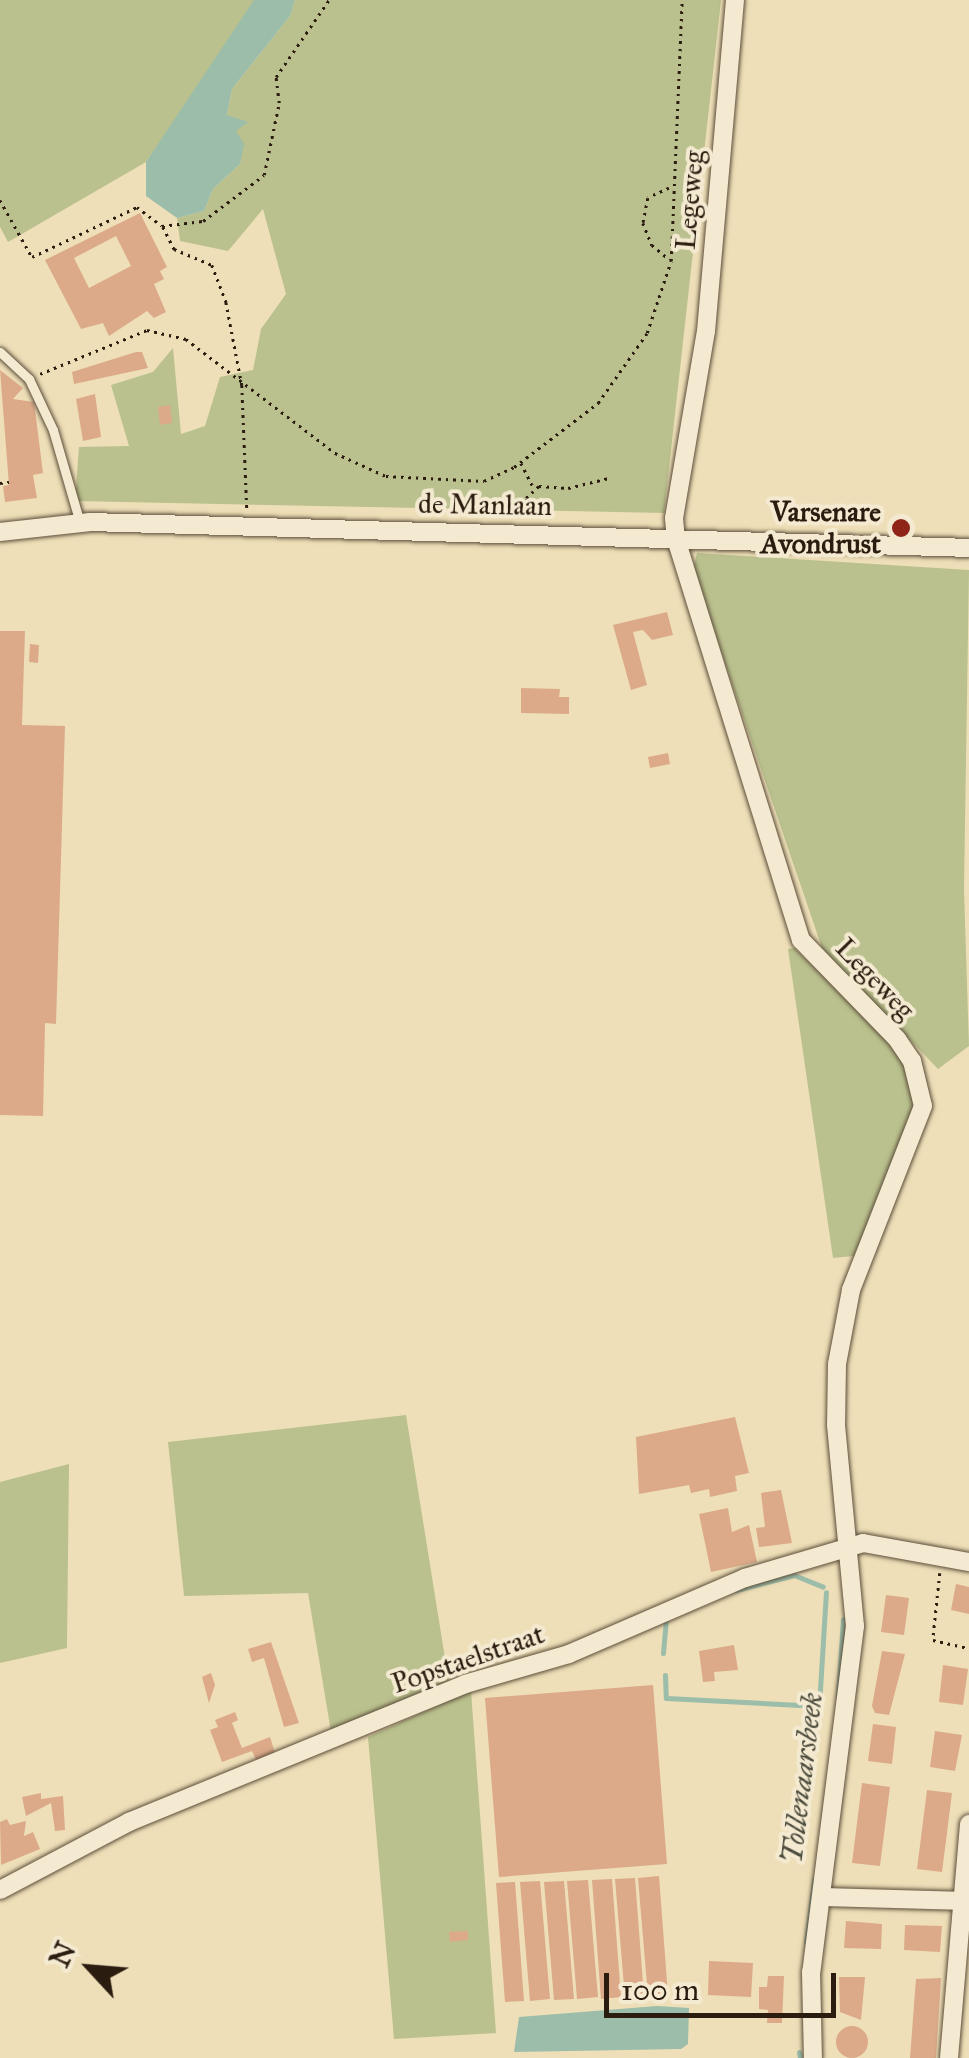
<!DOCTYPE html>
<html>
<head>
<meta charset="utf-8">
<style>
	body { margin:0 }
	#map { position:relative; width:969px; height:2058px; overflow:hidden; background:#eedfb8; font-family:"IM FELL Great Primer",serif }
	div>[style] { position:absolute }
	.green>* { inset:0; background:#bac18e }
	.water>* { inset:0; background:#9bbdaa }
	.stream>* { height:5px; margin:-2.5px; padding:0 2.5px; transform-origin:2.5px; border-radius:2.5px; background:#9bbdaa }
	.building>* { inset:0; background:#dcaa89 }
	.round { border-radius:50% }
	.path>* { height:2.5px; margin-top:-1.25px; transform-origin:0; background:repeating-linear-gradient(90deg,#2b1c10 0 2.5px,transparent 0 7.5px) }
	.roads { filter:drop-shadow(0 0 2px #5c4d3a) drop-shadow(0 0 2px #5c4d3a) }
	.service>* { height:9px; margin:-4.5px; padding:0 4.5px; transform-origin:4.5px; border-radius:4.5px; background:#f4ead1 }
	.minor>* { height:18px; margin:-9px; padding:0 9px; transform-origin:9px; border-radius:9px; background:#f4ead1 }
	.dots>* { width:28px; height:28px; translate:-50% -50%; box-sizing:border-box; border:5px solid #f4ead1; border-radius:50% }
	span { translate:-50% -50%; white-space:nowrap; text-align:center; line-height:1.15; -webkit-text-stroke:8px #f4ead1; paint-order:stroke }
	.street-label { font-size:28px; color:#2b1c10 }
	.poi-label { font-size:28px; color:#2b1c10; font-weight:700 }
	.right { translate:-100% -50%; text-align:right }
	.water-label { font-size:30px; color:#4d4c3e; font-style:italic }
	.north { position:absolute; left:40px; top:1918px; width:100px; height:100px; -webkit-text-stroke:8px #f4ead1; paint-order:stroke; rotate:296deg; font-size:28px; font-weight:700; line-height:40px; text-align:center; color:#2b1c10 }
	.north::after { content:''; display:block; margin:auto; width:35px; height:45px; background:#2b1c10; clip-path:polygon(50% 0,100% 100%,50% 72%,0 100%) }
	.scale { position:absolute; left:604px; top:1973px; width:232px; height:45px; box-sizing:border-box; border:5px solid #2b1c10; border-top:0; padding-left:12px; font-size:30px; line-height:35px; white-space:nowrap; color:#2b1c10; -webkit-text-stroke:8px #f4ead1; paint-order:stroke }
</style>
</head>
<body>
<div id="map">
	<div class="green">
		<div style="clip-path:polygon(0 0,254px 0,254px 7px,146px 162px,8px 242px,0 227px)"></div>
		<div style="clip-path:polygon(295px 0,721px 0,664px 513px,75px 501px,79px 447px,129px 446px,111px 385px,153px 372px,173px 348px,181px 434px,205px 426px,220px 377px,253px 370px,261px 329px,286px 294px,263px 209px,228px 251px,180px 241px,177px 218px,204px 211px,213px 189px,240px 164px,227px 115px,232px 89px,290px 16px)"></div>
		<div style="clip-path:polygon(697px 553px,969px 570px,964px 889px,969px 1046px,938px 1069px,822px 948px,693px 569px)"></div>
		<div style="clip-path:polygon(794px 948px,887px 1038px,907px 1066px,913px 1093px,912px 1118px,854px 1256px,833px 1258px,788px 949px)"></div>
		<div style="clip-path:polygon(406px 1415px,449px 1683px,331px 1732px,308px 1593px,184px 1596px,168px 1442px)"></div>
		<div style="clip-path:polygon(69px 1464px,67px 1648px,0 1663px,0 1482px)"></div>
		<div style="clip-path:polygon(471px 1691px,496px 2033px,394px 2039px,368px 1737px)"></div>
	</div>
	<div class="water">
		<div style="clip-path:polygon(254px 0,295px 0,290px 16px,232px 89px,227px 115px,248px 122px,236px 131px,244px 144px,240px 164px,213px 189px,204px 211px,177px 218px,146px 196px,146px 162px)"></div>
		<div style="clip-path:polygon(657px 2006px,689px 2008px,688px 2044px,681px 2049px,514px 2052px,519px 2017px)"></div>
	</div>
	<div class="stream">
		<div style="left:736px;top:1590px;width:60px;rotate:-14.5deg"></div>
		<div style="left:794px;top:1575px;width:31px;rotate:22deg"></div>
		<div style="left:663px;top:1653px;width:35px;rotate:-85deg"></div>
		<div style="left:665px;top:1675px;width:23px;rotate:88deg"></div>
		<div style="left:666px;top:1698px;width:153px;rotate:3deg"></div>
		<div style="left:819px;top:1706px;width:114px;rotate:-86.5deg"></div>
		<div style="left:838px;top:1696px;width:77px;rotate:-86.3deg"></div>
		<div style="left:806px;top:1942px;width:63px;rotate:-82.6deg"></div>
		<div style="left:799px;top:2052px;width:6px;rotate:81deg"></div>
	</div>
	<div class="building">
		<div style="clip-path:polygon(evenodd,140px 213px,167px 267px,160px 271px,164px 279px,154px 284px,166px 312px,154px 318px,147px 311px,109px 336px,103px 323px,81px 329px,45px 260px,140px 213px,116px 236px,131px 266px,89px 288px,74px 258px,116px 236px)"></div>
		<div style="clip-path:polygon(136px 352px,142px 352px,148px 368px,74px 384px,72px 372px)"></div>
		<div style="clip-path:polygon(0 370px,23px 388px,13px 399px,34px 402px,43px 473px,33px 475px,37px 498px,5px 502px,3px 486px,9px 485px)"></div>
		<div style="clip-path:polygon(95px 394px,101px 437px,83px 441px,76px 399px)"></div>
		<div style="clip-path:polygon(170px 405px,172px 423px,160px 425px,158px 407px)"></div>
		<div style="clip-path:polygon(667px 612px,673px 635px,652px 640px,643px 630px,633px 632px,647px 685px,631px 690px,613px 625px)"></div>
		<div style="clip-path:polygon(0 631px,25px 631px,22px 725px,65px 726px,56px 1024px,45px 1023px,43px 1116px,0 1115px)"></div>
		<div style="clip-path:polygon(30px 644px,39px 645px,38px 663px,29px 662px)"></div>
		<div style="clip-path:polygon(521px 688px,560px 689px,559px 697px,569px 697px,569px 714px,521px 713px)"></div>
		<div style="clip-path:polygon(668px 753px,670px 764px,650px 768px,648px 757px)"></div>
		<div style="clip-path:polygon(735px 1417px,749px 1473px,735px 1476px,737px 1491px,710px 1497px,709px 1489px,691px 1493px,689px 1485px,639px 1494px,636px 1437px)"></div>
		<div style="clip-path:polygon(781px 1490px,792px 1543px,759px 1547px,756px 1528px,765px 1527px,761px 1493px)"></div>
		<div style="clip-path:polygon(728px 1508px,732px 1532px,749px 1525px,757px 1562px,711px 1572px,699px 1514px)"></div>
		<div style="clip-path:polygon(956px 1584px,969px 1587px,969px 1614px,951px 1610px)"></div>
		<div style="clip-path:polygon(886px 1595px,909px 1598px,904px 1635px,881px 1632px)"></div>
		<div style="clip-path:polygon(271px 1642px,299px 1723px,284px 1727px,264px 1658px,252px 1662px,248px 1649px)"></div>
		<div style="clip-path:polygon(734px 1645px,738px 1670px,714px 1672px,715px 1681px,703px 1682px,699px 1651px)"></div>
		<div style="clip-path:polygon(882px 1651px,905px 1654px,889px 1715px,875px 1713px,872px 1706px)"></div>
		<div style="clip-path:polygon(943px 1665px,968px 1669px,963px 1705px,939px 1702px)"></div>
		<div style="clip-path:polygon(211px 1673px,215px 1685px,209px 1703px,202px 1677px)"></div>
		<div style="clip-path:polygon(653px 1685px,667px 1864px,499px 1877px,485px 1698px)"></div>
		<div style="clip-path:polygon(235px 1712px,238px 1720px,232px 1723px,242px 1748px,270px 1737px,275px 1753px,256px 1760px,252px 1751px,222px 1762px,210px 1730px,218px 1727px,215px 1720px)"></div>
		<div style="clip-path:polygon(873px 1724px,896px 1727px,892px 1764px,868px 1761px)"></div>
		<div style="clip-path:polygon(935px 1731px,962px 1735px,955px 1771px,930px 1767px)"></div>
		<div style="clip-path:polygon(862px 1783px,890px 1787px,880px 1866px,852px 1863px)"></div>
		<div style="clip-path:polygon(927px 1790px,952px 1793px,942px 1872px,917px 1869px)"></div>
		<div style="clip-path:polygon(41px 1793px,41px 1799px,63px 1796px,65px 1830px,55px 1831px,51px 1803px,26px 1816px,22px 1797px)"></div>
		<div style="clip-path:polygon(7px 1819px,10px 1825px,26px 1821px,24px 1836px,33px 1832px,40px 1849px,1px 1865px,0 1822px)"></div>
		<div style="clip-path:polygon(659px 1876px,668px 1995px,648px 1996px,638px 1878px)"></div>
		<div style="clip-path:polygon(635px 1878px,644px 1997px,625px 1998px,615px 1879px)"></div>
		<div style="clip-path:polygon(612px 1879px,621px 1997px,601px 1999px,592px 1880px)"></div>
		<div style="clip-path:polygon(588px 1880px,598px 1997px,577px 1999px,567px 1881px)"></div>
		<div style="clip-path:polygon(540px 1881px,550px 1999px,530px 2001px,520px 1882px)"></div>
		<div style="clip-path:polygon(564px 1881px,574px 1999px,554px 2000px,544px 1882px)"></div>
		<div style="clip-path:polygon(515px 1882px,524px 2001px,505px 2002px,496px 1883px)"></div>
		<div style="clip-path:polygon(846px 1921px,882px 1924px,881px 1949px,844px 1948px)"></div>
		<div style="clip-path:polygon(905px 1925px,942px 1926px,940px 1952px,904px 1950px)"></div>
		<div style="clip-path:polygon(468px 1931px,468px 1940px,450px 1942px,449px 1932px)"></div>
		<div style="clip-path:polygon(709px 1961px,753px 1963px,751px 1997px,708px 1995px)"></div>
		<div style="clip-path:polygon(768px 1976px,784px 1976px,782px 2023px,767px 2023px,768px 2010px,759px 2009px,759px 1987px,767px 1987px)"></div>
		<div style="clip-path:polygon(839px 1977px,865px 1977px,861px 2020px,840px 2012px)"></div>
		<div style="clip-path:polygon(941px 1978px,936px 2058px,910px 2058px,916px 1979px)"></div>
		<div class="round" style="left:836px;top:2026px;width:32px;height:32px"></div>
	</div>
	<div class="path">
		<div style="left:669px;top:188px;width:23px;rotate:155deg"></div>
		<div style="left:648px;top:198px;width:25px;rotate:101deg"></div>
		<div style="left:643px;top:223px;width:24px;rotate:68deg"></div>
		<div style="left:652px;top:245px;width:23px;rotate:40deg"></div>
		<div style="left:0;top:200px;width:65px;rotate:60.7deg"></div>
		<div style="left:32px;top:257px;width:116px;rotate:-25.5deg"></div>
		<div style="left:137px;top:207px;width:31px;rotate:37deg"></div>
		<div style="left:162px;top:226px;width:41px;rotate:-7deg"></div>
		<div style="left:203px;top:221px;width:76px;rotate:-37deg"></div>
		<div style="left:264px;top:175px;width:74px;rotate:-78.2deg"></div>
		<div style="left:279px;top:103px;width:26px;rotate:-97deg"></div>
		<div style="left:276px;top:77px;width:93px;rotate:-55.5deg"></div>
		<div style="left:163px;top:227px;width:25px;rotate:63deg"></div>
		<div style="left:174px;top:249px;width:41px;rotate:22.8deg"></div>
		<div style="left:212px;top:265px;width:40px;rotate:69deg"></div>
		<div style="left:226px;top:302px;width:85px;rotate:79.1deg"></div>
		<div style="left:242px;top:385px;width:127px;rotate:87.7deg"></div>
		<div style="left:40px;top:374px;width:116px;rotate:-22.4deg"></div>
		<div style="left:147px;top:330px;width:40px;rotate:13deg"></div>
		<div style="left:186px;top:339px;width:188px;rotate:37.4deg"></div>
		<div style="left:335px;top:453px;width:56px;rotate:24.3deg"></div>
		<div style="left:386px;top:476px;width:98px;rotate:2.9deg"></div>
		<div style="left:484px;top:481px;width:33px;rotate:-25deg"></div>
		<div style="left:514px;top:467px;width:106px;rotate:-37.3deg"></div>
		<div style="left:598px;top:403px;width:85px;rotate:-55deg"></div>
		<div style="left:647px;top:333px;width:76px;rotate:-71.6deg"></div>
		<div style="left:671px;top:261px;width:261px;rotate:-87.6deg"></div>
		<div style="left:521px;top:463px;width:27px;rotate:63deg"></div>
		<div style="left:0;top:483px;width:9px;rotate:-6deg"></div>
		<div style="left:525px;top:516px;width:18px;rotate:-87deg"></div>
		<div style="left:526px;top:498px;width:18px;rotate:-43deg"></div>
		<div style="left:539px;top:486px;width:29px;rotate:4deg"></div>
		<div style="left:568px;top:488px;width:42px;rotate:-13.7deg"></div>
		<div style="left:940px;top:1573px;width:67px;rotate:96deg"></div>
		<div style="left:933px;top:1640px;width:37px;rotate:13deg"></div>
	</div>
	<div class="roads">
		<div class="service">
			<div style="left:0;top:352px;width:40px;rotate:43deg"></div>
			<div style="left:29px;top:379px;width:56px;rotate:64.8deg"></div>
			<div style="left:53px;top:430px;width:97px;rotate:73.8deg"></div>
		</div>
		<div class="minor">
			<div style="left:735px;top:0;width:332px;rotate:95deg"></div>
			<div style="left:706px;top:331px;width:190px;rotate:99.7deg"></div>
			<div style="left:674px;top:518px;width:21px;rotate:85deg"></div>
			<div style="left:676px;top:539px;width:420px;rotate:72.7deg"></div>
			<div style="left:801px;top:940px;width:138px;rotate:45.9deg"></div>
			<div style="left:897px;top:1039px;width:27px;rotate:56deg"></div>
			<div style="left:912px;top:1061px;width:46px;rotate:76.3deg"></div>
			<div style="left:923px;top:1106px;width:198px;rotate:111.4deg"></div>
			<div style="left:851px;top:1290px;width:75px;rotate:100.7deg"></div>
			<div style="left:837px;top:1364px;width:61px;rotate:90.9deg"></div>
			<div style="left:836px;top:1425px;width:202px;rotate:84.6deg"></div>
			<div style="left:855px;top:1626px;width:349px;rotate:97.2deg"></div>
			<div style="left:811px;top:1972px;width:86px;rotate:88.7deg"></div>
			<div style="left:0;top:532px;width:91px;rotate:-6.3deg"></div>
			<div style="left:90px;top:522px;width:879px;rotate:1.69deg"></div>
			<div style="left:0;top:1890px;width:146px;rotate:-27.8deg"></div>
			<div style="left:129px;top:1822px;width:363px;rotate:-22.3deg"></div>
			<div style="left:465px;top:1684px;width:108px;rotate:-16.1deg"></div>
			<div style="left:569px;top:1654px;width:192px;rotate:-23.4deg"></div>
			<div style="left:745px;top:1578px;width:123px;rotate:-16.5deg"></div>
			<div style="left:863px;top:1543px;width:108px;rotate:10.2deg"></div>
			<div style="left:823px;top:1897px;width:144px;rotate:1.6deg"></div>
			<div style="left:949px;top:2058px;width:235px;rotate:-85.1deg"></div>
		</div>
	</div>
	<div class="dots">
		<div style="left:901px;top:528px;background:#8f2418"></div>
	</div>
	<div class="street-label">
		<span style="left:690px;top:200px;rotate:-85deg">Legeweg</span>
		<span style="left:485px;top:505px;rotate:1deg">de Manlaan</span>
		<span style="left:875px;top:979px;rotate:46deg">Legeweg</span>
		<span style="left:468px;top:1659px;rotate:-19deg">Popstaelstraat</span>
	</div>
	<div class="poi-label">
		<span class="right" style="left:881px;top:528px">Varsenare<br>Avondrust</span>
	</div>
	<div class="water-label">
		<span style="left:802px;top:1778px;rotate:-83deg">Tollenaarsbeek</span>
	</div>
	<div class="north">N</div>
	<div class="scale">100 m</div>
</div>
</body>
</html>
